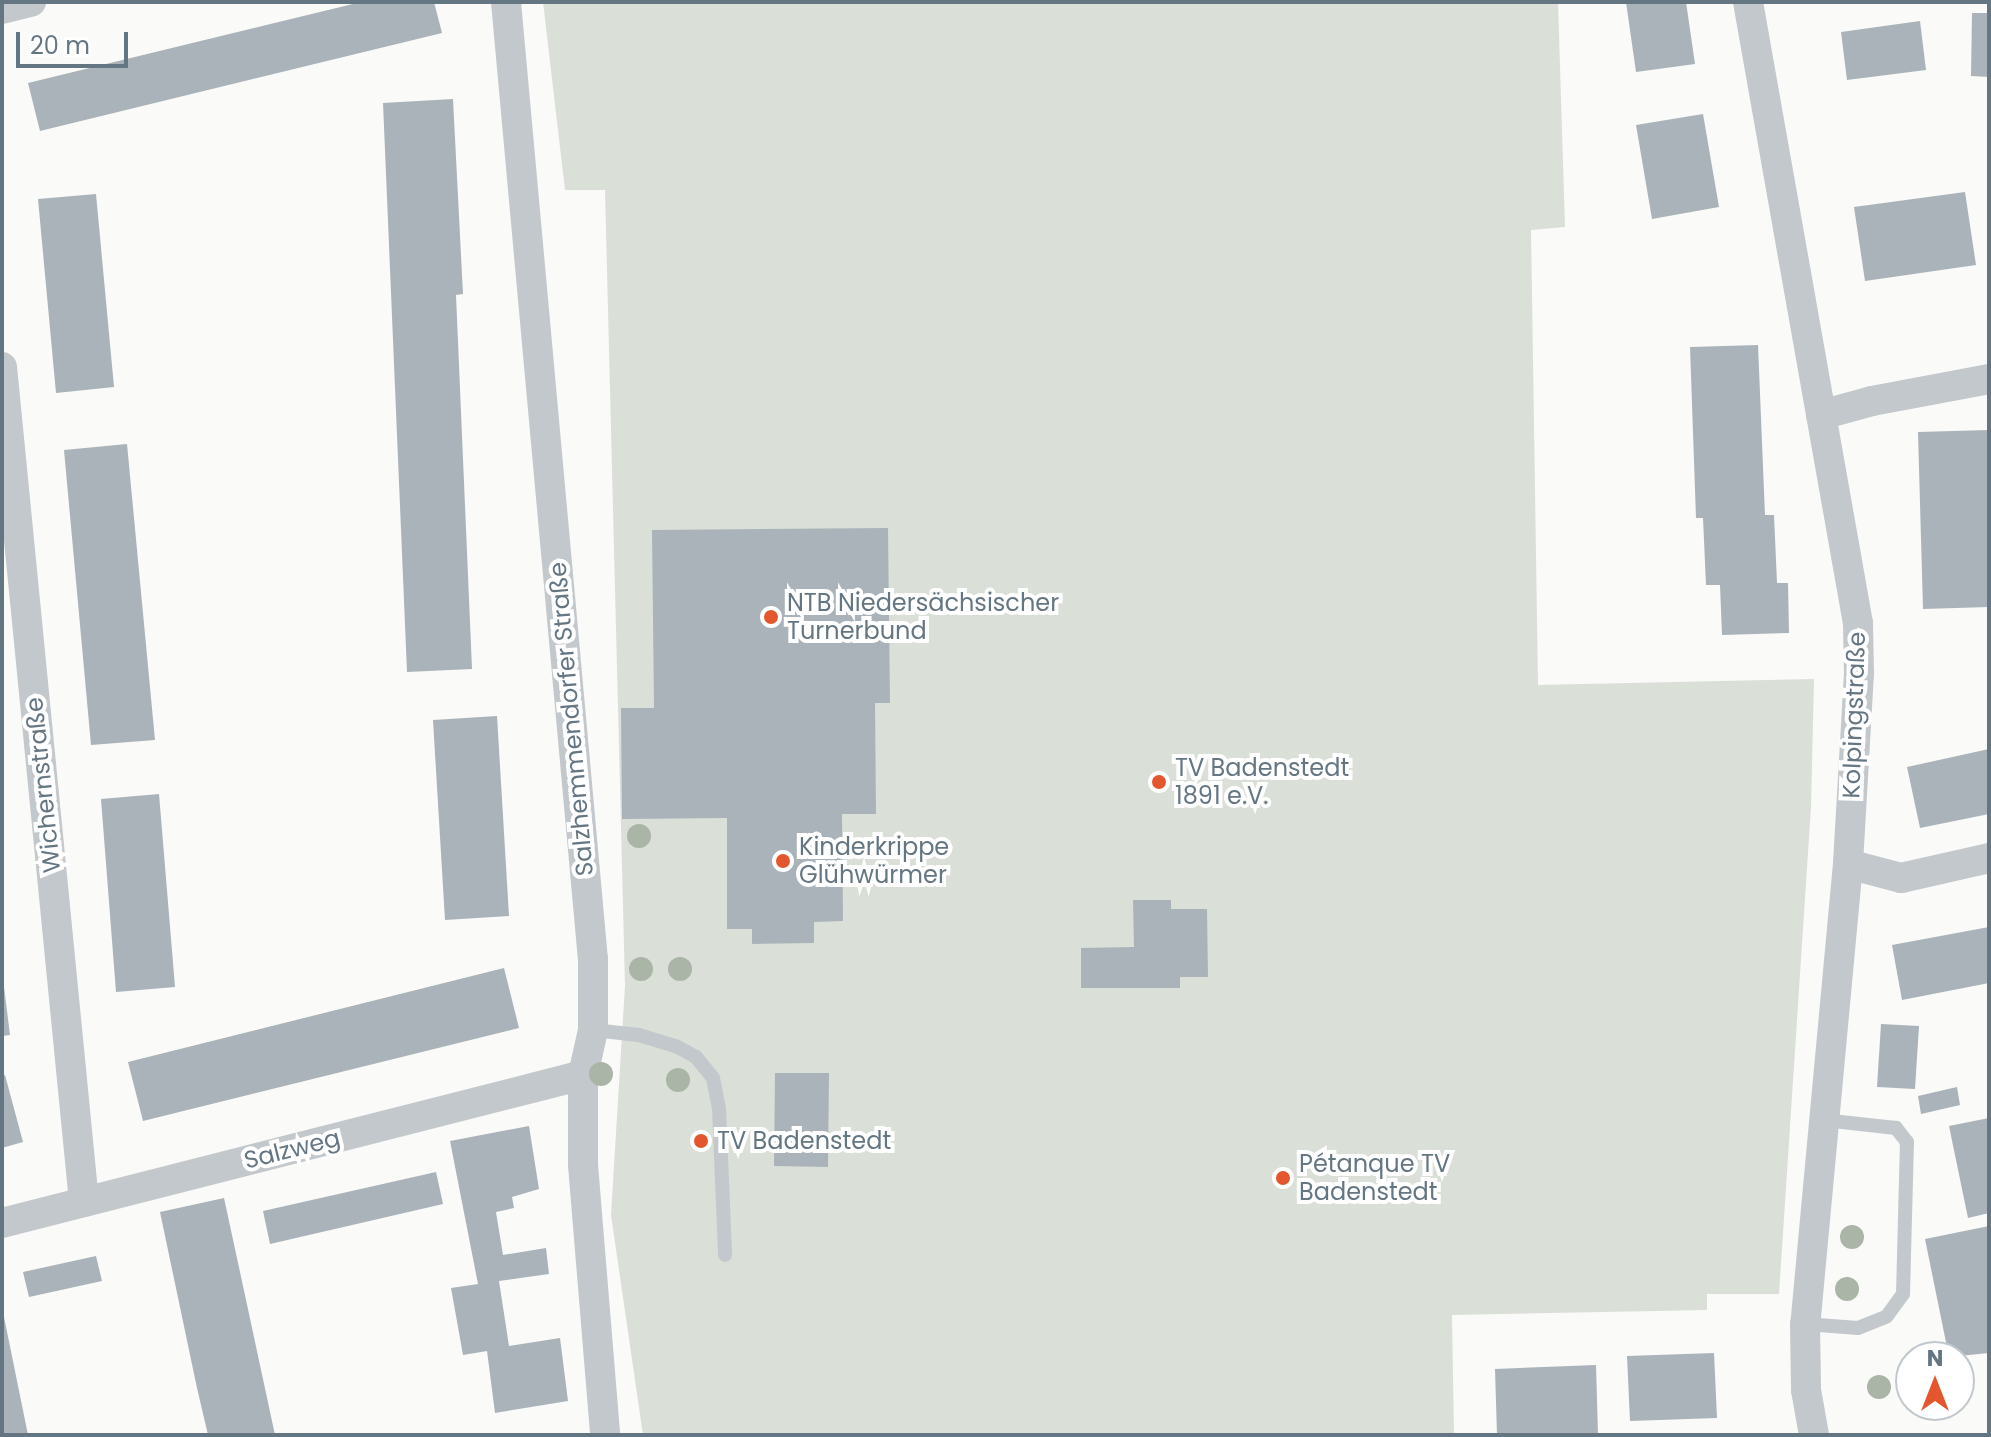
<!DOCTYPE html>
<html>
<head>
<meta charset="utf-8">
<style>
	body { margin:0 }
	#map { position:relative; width:1991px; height:1437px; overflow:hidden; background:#fafaf8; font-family:Poppins,sans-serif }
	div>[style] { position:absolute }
	.green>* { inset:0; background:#dadfd7 }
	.building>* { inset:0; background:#aab3b9 }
	.service>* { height:14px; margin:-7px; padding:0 7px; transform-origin:7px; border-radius:7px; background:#c3c8cc }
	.minor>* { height:30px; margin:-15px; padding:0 15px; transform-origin:15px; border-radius:15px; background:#c3c8cc }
	.trees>* { width:24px; height:24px; margin:-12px; border-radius:50%; background:#aab4a7 }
	.dots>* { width:22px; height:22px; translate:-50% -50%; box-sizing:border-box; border:4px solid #fff; border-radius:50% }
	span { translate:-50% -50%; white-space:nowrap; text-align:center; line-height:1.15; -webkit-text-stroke:8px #fff; paint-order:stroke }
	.poi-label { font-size:24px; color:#657683 }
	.left { translate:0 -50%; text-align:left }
	.street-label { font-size:24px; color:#657683 }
	.frame { position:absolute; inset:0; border:4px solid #657683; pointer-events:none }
	.north { position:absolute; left:1895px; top:1341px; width:80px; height:80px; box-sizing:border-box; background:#fff; border:2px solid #c1c8cd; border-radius:50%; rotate:0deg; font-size:22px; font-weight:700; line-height:32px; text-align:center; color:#657683 }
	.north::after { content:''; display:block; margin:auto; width:28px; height:36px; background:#e4572e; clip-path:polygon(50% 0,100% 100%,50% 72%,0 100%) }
	.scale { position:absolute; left:16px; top:32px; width:112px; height:36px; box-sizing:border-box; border:4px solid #657683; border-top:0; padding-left:10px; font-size:24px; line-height:28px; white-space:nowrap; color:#657683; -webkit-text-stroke:6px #fff; paint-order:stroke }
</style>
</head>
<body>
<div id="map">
	<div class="green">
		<div style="clip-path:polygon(543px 2px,1558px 2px,1565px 227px,1531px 230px,1538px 685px,1814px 679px,1811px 807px,1779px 1294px,1707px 1294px,1707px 1310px,1452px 1315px,1454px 1435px,643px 1435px,611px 1215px,625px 986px,605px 190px,565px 190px)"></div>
	</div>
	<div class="building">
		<div style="clip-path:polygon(361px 2px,434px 2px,442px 33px,40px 131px,28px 83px)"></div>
		<div style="clip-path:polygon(1626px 2px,1686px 2px,1695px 64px,1636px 72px)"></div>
		<div style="clip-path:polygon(1972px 13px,1989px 13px,1989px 77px,1971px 76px)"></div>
		<div style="clip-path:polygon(1920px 21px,1926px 70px,1847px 80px,1841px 32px)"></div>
		<div style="clip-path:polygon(453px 99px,463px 294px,456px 295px,472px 669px,407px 672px,383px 103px)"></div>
		<div style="clip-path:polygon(1703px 114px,1719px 207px,1652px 219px,1636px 125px)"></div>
		<div style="clip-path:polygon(1965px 192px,1976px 265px,1865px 281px,1854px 207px)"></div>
		<div style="clip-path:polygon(96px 194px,114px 387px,56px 393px,38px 199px)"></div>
		<div style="clip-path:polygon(1758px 345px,1765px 515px,1774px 515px,1777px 583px,1788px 583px,1789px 633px,1722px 635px,1720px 585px,1706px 585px,1703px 518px,1696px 518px,1690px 347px)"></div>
		<div style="clip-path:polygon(1989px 430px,1989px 607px,1923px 609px,1918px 432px)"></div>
		<div style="clip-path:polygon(127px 444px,155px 740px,91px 745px,64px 450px)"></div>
		<div style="clip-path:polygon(888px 528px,890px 703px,875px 703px,876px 814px,842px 814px,843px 921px,814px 922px,814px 943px,752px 944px,752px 929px,727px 929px,727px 818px,622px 819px,621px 708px,654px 708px,652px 530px)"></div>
		<div style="clip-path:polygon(497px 716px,509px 916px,445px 920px,433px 720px)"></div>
		<div style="clip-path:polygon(1989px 749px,1989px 814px,1920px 828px,1907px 767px)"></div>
		<div style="clip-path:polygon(159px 794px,175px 987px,116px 992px,101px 799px)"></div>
		<div style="clip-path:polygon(1133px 900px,1171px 900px,1171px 909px,1207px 909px,1208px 977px,1180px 977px,1180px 988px,1081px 988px,1081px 948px,1134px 947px)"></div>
		<div style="clip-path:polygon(1989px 927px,1989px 983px,1902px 1000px,1892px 945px)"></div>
		<div style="clip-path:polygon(504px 968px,519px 1028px,143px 1121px,128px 1062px)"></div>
		<div style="clip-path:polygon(2px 971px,10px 1035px,2px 1036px)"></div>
		<div style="clip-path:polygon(1881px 1024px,1919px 1026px,1915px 1089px,1877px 1087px)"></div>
		<div style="clip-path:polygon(775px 1073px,829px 1073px,828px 1167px,774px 1166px)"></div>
		<div style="clip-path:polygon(5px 1075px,23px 1142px,2px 1148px,2px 1076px)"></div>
		<div style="clip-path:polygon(1957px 1087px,1960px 1105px,1921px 1114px,1918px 1096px)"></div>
		<div style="clip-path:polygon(1989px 1118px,1989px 1213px,1968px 1218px,1949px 1126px)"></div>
		<div style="clip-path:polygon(529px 1126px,539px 1189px,512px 1197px,514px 1208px,496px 1212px,503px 1255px,546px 1248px,549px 1274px,499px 1281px,509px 1346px,560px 1338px,568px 1401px,495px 1413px,487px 1351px,463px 1355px,451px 1288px,478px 1284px,450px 1141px)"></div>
		<div style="clip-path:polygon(436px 1172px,443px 1204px,270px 1244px,263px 1211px)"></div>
		<div style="clip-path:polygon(224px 1198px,243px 1286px,275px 1435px,208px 1435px,197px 1388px,160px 1212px)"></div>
		<div style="clip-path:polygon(1989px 1226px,1989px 1353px,1949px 1357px,1925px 1239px)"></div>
		<div style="clip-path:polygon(96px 1256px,102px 1281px,29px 1297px,23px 1272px)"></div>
		<div style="clip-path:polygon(2px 1312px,3px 1312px,28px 1435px,2px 1435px)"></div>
		<div style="clip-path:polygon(1714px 1353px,1717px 1418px,1630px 1421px,1627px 1356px)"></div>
		<div style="clip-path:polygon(1596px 1365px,1598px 1435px,1497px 1435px,1495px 1369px)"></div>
	</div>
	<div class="service">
		<div style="left:593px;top:1030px;width:46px;rotate:6.2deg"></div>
		<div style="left:639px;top:1035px;width:39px;rotate:17deg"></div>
		<div style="left:676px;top:1046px;width:23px;rotate:29deg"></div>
		<div style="left:696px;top:1057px;width:27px;rotate:51deg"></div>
		<div style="left:713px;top:1078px;width:32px;rotate:79deg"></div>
		<div style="left:719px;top:1109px;width:146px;rotate:87.6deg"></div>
		<div style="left:1805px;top:1324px;width:53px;rotate:4.3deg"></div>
		<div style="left:1858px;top:1328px;width:31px;rotate:-22deg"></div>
		<div style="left:1887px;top:1316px;width:27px;rotate:-54deg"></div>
		<div style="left:1903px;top:1294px;width:152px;rotate:-88.5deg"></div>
		<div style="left:1907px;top:1142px;width:18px;rotate:-128deg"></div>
		<div style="left:1896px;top:1128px;width:72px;rotate:-173.7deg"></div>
	</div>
	<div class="minor">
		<div style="left:506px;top:2px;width:961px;rotate:84.81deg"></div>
		<div style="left:593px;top:959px;width:71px;rotate:90deg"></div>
		<div style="left:593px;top:1030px;width:46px;rotate:102.5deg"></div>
		<div style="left:583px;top:1075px;width:90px;rotate:90deg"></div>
		<div style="left:583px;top:1165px;width:271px;rotate:85.3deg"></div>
		<div style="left:1748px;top:2px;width:631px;rotate:79.96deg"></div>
		<div style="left:1858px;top:623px;width:50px;rotate:88.9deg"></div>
		<div style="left:1859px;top:673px;width:191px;rotate:93.3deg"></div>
		<div style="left:1848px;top:864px;width:462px;rotate:95.3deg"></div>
		<div style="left:1805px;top:1324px;width:66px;rotate:89.1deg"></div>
		<div style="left:1806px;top:1390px;width:46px;rotate:79.9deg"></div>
		<div style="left:2px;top:9px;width:30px;rotate:-14deg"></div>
		<div style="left:2px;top:367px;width:839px;rotate:84.39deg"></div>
		<div style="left:1821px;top:415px;width:53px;rotate:-15.4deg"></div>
		<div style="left:1872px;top:401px;width:119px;rotate:-10.6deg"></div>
		<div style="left:1848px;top:864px;width:55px;rotate:14.8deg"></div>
		<div style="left:1901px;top:878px;width:90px;rotate:-12.8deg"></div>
		<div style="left:2px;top:1223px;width:600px;rotate:-14.29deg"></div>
	</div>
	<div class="trees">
		<div style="left:639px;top:836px"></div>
		<div style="left:641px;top:969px"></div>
		<div style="left:680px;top:969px"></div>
		<div style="left:601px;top:1074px"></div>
		<div style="left:678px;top:1080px"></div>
		<div style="left:1852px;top:1237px"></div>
		<div style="left:1847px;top:1289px"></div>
		<div style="left:1879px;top:1387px"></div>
	</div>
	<div class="dots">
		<div style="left:771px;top:617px;background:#e4572e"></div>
		<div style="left:1159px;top:782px;background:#e4572e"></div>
		<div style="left:783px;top:861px;background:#e4572e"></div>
		<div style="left:701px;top:1141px;background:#e4572e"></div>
		<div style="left:1283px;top:1178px;background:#e4572e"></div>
	</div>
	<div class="poi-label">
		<span class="left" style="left:787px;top:617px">NTB Niedersächsischer<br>Turnerbund</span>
		<span class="left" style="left:1175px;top:782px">TV Badenstedt<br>1891 e.V.</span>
		<span class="left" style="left:799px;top:861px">Kinderkrippe<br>Glühwürmer</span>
		<span class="left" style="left:717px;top:1141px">TV Badenstedt</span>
		<span class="left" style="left:1299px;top:1178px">Pétanque TV<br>Badenstedt</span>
	</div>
	<div class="street-label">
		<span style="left:1854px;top:715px;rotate:-88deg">Kolpingstraße</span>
		<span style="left:571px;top:719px;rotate:-95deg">Salzhemmendorfer Straße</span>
		<span style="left:43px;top:785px;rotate:-96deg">Wichernstraße</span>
		<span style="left:292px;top:1149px;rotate:-14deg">Salzweg</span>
	</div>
	<div class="frame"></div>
	<div class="north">N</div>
	<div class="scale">20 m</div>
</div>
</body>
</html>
